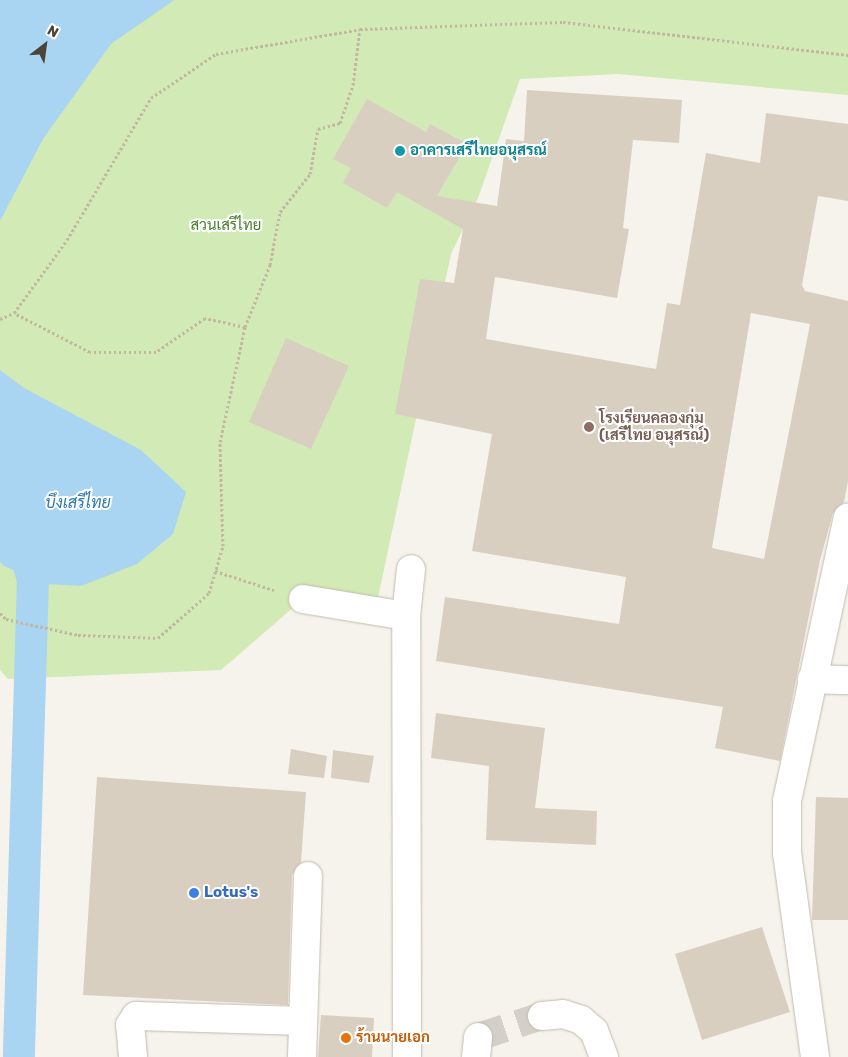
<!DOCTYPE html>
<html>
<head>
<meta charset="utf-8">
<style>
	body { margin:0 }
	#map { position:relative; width:848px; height:1057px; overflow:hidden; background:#f6f3ec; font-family:Rubik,Sarabun,sans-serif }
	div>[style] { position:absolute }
	.green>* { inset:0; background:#d2eab5 }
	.water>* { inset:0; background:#a9d4f2 }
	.canal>* { height:32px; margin:-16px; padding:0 16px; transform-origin:16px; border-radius:16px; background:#a9d4f2 }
	.building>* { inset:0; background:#d8cfc1 }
	.minor-tunnel>* { height:28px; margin-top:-14px; transform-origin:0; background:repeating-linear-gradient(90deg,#d4d0c8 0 28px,transparent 0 42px) }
	.path>* { height:3px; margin-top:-1.5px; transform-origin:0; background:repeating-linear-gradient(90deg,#c4b79f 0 2.5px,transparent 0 5px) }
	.roads { filter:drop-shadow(0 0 1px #c2bbae) drop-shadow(0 0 1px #c2bbae) }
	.minor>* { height:28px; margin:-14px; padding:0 14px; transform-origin:14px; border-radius:14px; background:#fff }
	.dots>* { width:14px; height:14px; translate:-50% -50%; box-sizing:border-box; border:2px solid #fff; border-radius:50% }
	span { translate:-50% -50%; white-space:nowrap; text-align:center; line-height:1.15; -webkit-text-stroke:4px #fff; paint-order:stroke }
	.culture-label { font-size:15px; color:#0d838f; font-weight:700 }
	.left { translate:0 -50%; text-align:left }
	.park-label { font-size:15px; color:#4a7f2a }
	.education-label { font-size:15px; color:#785e54; font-weight:700 }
	.shop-label { font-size:15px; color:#366cbe; font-weight:700 }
	.food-label { font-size:15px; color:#c56008; font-weight:700 }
	.water-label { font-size:16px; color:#2e7ab2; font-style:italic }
	.north { position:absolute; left:20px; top:20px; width:50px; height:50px; -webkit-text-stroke:4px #fff; paint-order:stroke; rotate:30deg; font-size:14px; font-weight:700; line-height:20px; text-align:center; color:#4b4439 }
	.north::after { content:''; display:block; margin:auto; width:18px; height:22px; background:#4b4439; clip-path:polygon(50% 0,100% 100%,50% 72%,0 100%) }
</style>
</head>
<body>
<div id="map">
	<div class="green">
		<div style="clip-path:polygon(0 0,848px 0,848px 95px,618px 74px,520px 79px,478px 198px,451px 254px,376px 607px,303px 599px,221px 670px,8px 679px,0 670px)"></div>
	</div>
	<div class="water">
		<div style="clip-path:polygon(0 0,174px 0,111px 44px,43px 139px,0 221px)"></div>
		<div style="clip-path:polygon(0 370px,24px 388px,141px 450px,186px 492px,173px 534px,137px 564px,81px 586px,45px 584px,4px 566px,0 562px)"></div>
	</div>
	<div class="canal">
		<div style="left:0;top:474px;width:110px;rotate:72.6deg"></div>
		<div style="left:33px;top:579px;width:478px;rotate:91.7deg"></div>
	</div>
	<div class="building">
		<div style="clip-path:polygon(evenodd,527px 90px,682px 100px,679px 143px,633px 140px,623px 228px,629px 229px,617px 298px,495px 277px,486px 339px,656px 369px,667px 303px,680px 305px,706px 153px,760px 163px,766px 113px,848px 124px,848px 201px,818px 196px,802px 285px,805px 291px,848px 301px,848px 481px,844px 502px,833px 513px,820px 560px,780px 761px,715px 748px,723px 707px,436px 661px,445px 597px,619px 624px,626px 577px,472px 551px,492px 434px,395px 414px,420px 279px,454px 283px,463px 229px,397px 192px,387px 208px,343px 183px,351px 168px,333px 159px,367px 99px,426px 132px,430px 124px,467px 144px,437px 196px,497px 206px,506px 139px,524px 141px,527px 90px,751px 313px,810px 324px,764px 559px,712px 548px,751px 313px)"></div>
		<div style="clip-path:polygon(286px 338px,349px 366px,311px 449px,249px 422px)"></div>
		<div style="clip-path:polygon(436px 713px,545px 728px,535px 808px,597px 811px,596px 845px,486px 840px,489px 766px,431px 758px)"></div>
		<div style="clip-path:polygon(291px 749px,327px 756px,324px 778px,288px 774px)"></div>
		<div style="clip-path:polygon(333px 750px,374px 756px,369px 783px,331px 778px)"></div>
		<div style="clip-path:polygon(97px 777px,306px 792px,301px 862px,292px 875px,288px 1005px,83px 995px)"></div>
		<div style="clip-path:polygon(816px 797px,848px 798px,848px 920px,812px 920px)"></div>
		<div style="clip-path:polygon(762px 927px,790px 1012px,702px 1040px,675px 954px)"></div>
		<div style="clip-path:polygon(321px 1015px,374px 1018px,372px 1057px,318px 1057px)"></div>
	</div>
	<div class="minor-tunnel">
		<div style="left:478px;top:1037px;width:67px;rotate:-18.2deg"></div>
	</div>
	<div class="path">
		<div style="left:0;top:319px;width:15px;rotate:-23deg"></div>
		<div style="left:245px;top:327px;width:67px;rotate:-68deg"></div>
		<div style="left:270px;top:265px;width:54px;rotate:-79.3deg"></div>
		<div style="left:280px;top:212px;width:48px;rotate:-51.7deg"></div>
		<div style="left:310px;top:174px;width:46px;rotate:-79.9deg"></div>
		<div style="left:318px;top:129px;width:23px;rotate:-15deg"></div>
		<div style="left:340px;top:123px;width:40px;rotate:-71.1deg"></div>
		<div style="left:353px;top:85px;width:56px;rotate:-82.9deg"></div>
		<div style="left:215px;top:571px;width:62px;rotate:17.9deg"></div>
		<div style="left:0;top:613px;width:8px;rotate:45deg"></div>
		<div style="left:6px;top:619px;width:74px;rotate:12.5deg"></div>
		<div style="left:78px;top:635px;width:80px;rotate:2.1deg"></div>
		<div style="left:158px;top:638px;width:68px;rotate:-41.4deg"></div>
		<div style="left:209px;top:593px;width:49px;rotate:-73.4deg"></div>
		<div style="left:223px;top:546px;width:104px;rotate:-91.7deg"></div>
		<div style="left:220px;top:442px;width:118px;rotate:-77.7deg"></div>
		<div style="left:245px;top:327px;width:41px;rotate:-167.3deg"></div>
		<div style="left:205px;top:318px;width:60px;rotate:145.2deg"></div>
		<div style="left:156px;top:352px;width:66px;rotate:180deg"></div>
		<div style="left:90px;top:352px;width:85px;rotate:-152.8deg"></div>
		<div style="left:14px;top:313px;width:90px;rotate:-54deg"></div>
		<div style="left:67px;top:240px;width:165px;rotate:-59.4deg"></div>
		<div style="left:151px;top:98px;width:78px;rotate:-34.1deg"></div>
		<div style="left:216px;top:54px;width:146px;rotate:-9.8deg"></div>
		<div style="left:360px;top:29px;width:203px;rotate:-2deg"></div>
		<div style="left:563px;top:22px;width:287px;rotate:6.6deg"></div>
	</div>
	<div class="roads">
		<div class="minor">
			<div style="left:303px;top:599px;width:104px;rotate:9.4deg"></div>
			<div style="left:812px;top:679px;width:36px;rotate:2deg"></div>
			<div style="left:542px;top:1016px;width:21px;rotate:-5deg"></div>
			<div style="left:563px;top:1014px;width:19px;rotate:18deg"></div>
			<div style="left:581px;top:1020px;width:17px;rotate:40deg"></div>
			<div style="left:594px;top:1031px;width:28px;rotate:69deg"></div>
			<div style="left:133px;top:1057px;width:32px;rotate:-95deg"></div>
			<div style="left:130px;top:1025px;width:11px;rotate:-56deg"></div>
			<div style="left:136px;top:1016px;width:167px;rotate:1.7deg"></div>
			<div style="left:302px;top:1057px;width:181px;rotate:-88.1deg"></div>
			<div style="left:407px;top:1057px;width:441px;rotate:-90.1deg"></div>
			<div style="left:406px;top:616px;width:47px;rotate:-83.9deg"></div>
			<div style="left:476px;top:1057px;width:20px;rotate:-84deg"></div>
			<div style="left:815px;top:1057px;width:206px;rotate:-97.8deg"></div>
			<div style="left:787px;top:853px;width:52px;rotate:-90deg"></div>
			<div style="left:787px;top:801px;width:290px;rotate:-77.9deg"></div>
		</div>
	</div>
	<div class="dots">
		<div style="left:400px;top:151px;background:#0f9aa8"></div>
		<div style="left:589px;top:427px;background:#8d6e63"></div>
		<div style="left:194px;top:893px;background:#3f7fe0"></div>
		<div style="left:346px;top:1038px;background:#e8710a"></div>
	</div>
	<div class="culture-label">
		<span class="left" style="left:410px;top:151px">อาคารเสรีไทยอนุสรณ์</span>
	</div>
	<div class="park-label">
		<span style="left:226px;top:226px">สวนเสรีไทย</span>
	</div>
	<div class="education-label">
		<span class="left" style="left:599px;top:427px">โรงเรียนคลองกุ่ม<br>(เสรีไทย อนุสรณ์)</span>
	</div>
	<div class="shop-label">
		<span class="left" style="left:204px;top:893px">Lotus's</span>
	</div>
	<div class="food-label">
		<span class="left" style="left:356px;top:1038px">ร้านนายเอก</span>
	</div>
	<div class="water-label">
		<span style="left:78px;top:503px">บึงเสรีไทย</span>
	</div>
	<div class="north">N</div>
</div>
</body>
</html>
